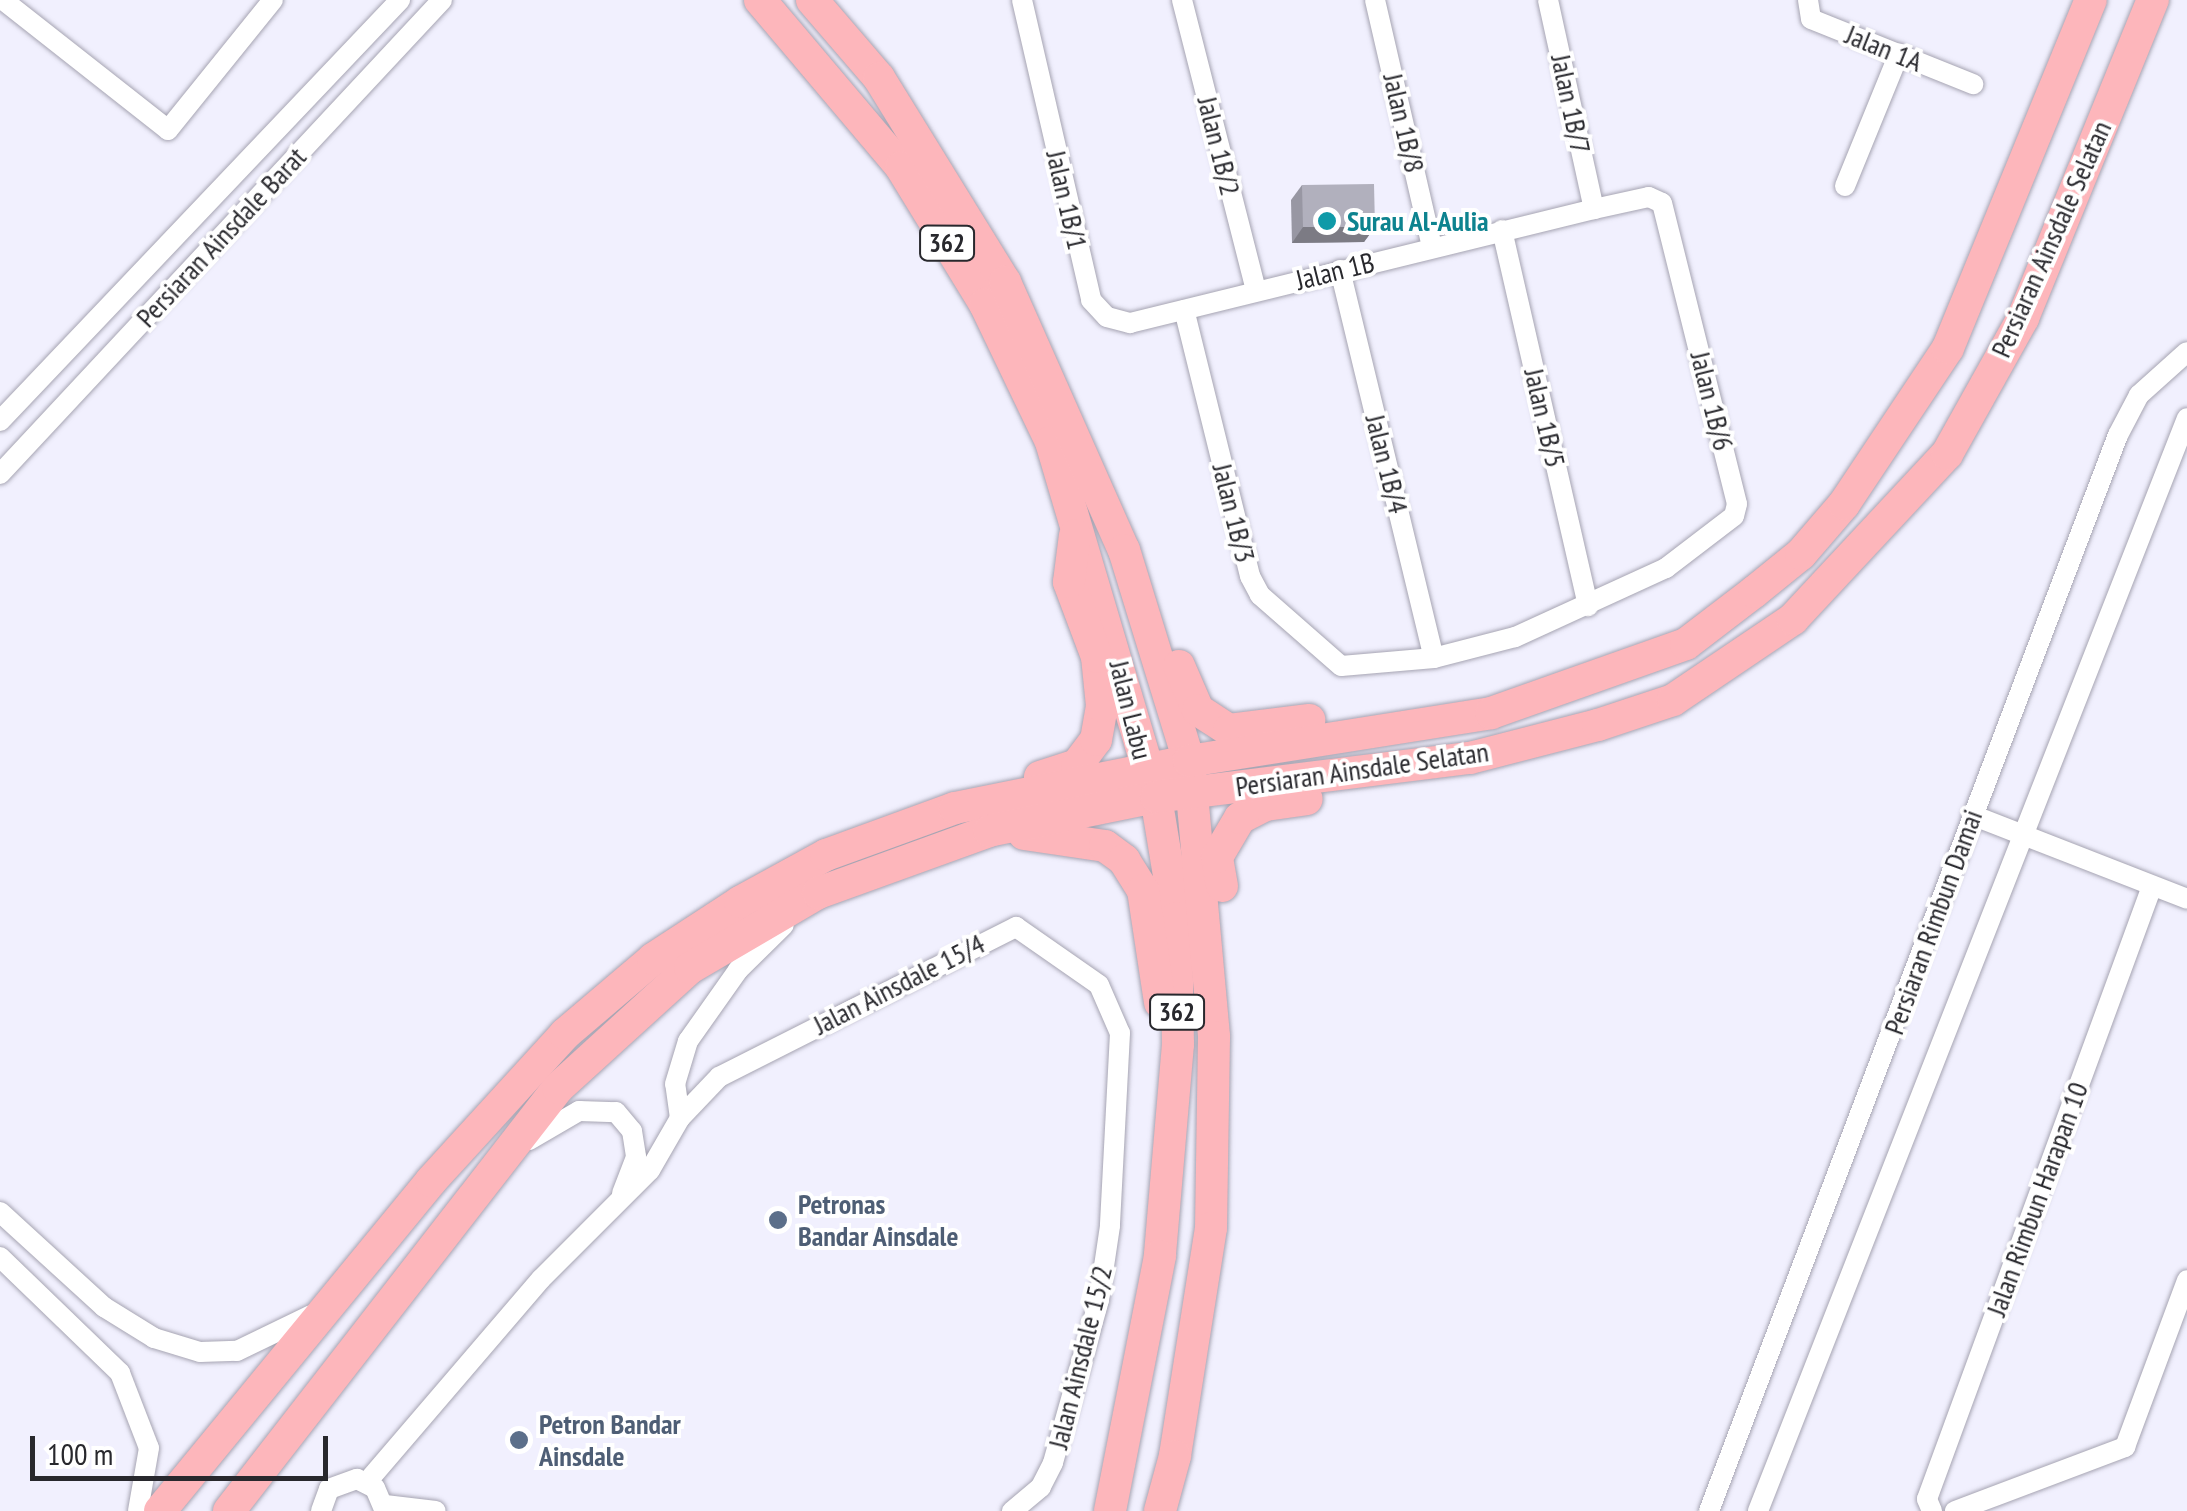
<!DOCTYPE html>
<html>
<head>
<meta charset="utf-8">
<style>
	body { margin:0 }
	#map { position:relative; width:2187px; height:1511px; overflow:hidden; background:#f1f0fe; font-family:"PT Sans Narrow",sans-serif }
	div>[style] { position:absolute }
	.roads { filter:drop-shadow(0 0 2px #a6a4b2) drop-shadow(0 0 2px #a6a4b2) }
	.minor>* { height:20px; margin:-10px; padding:0 10px; transform-origin:10px; border-radius:10px; background:#fff }
	.primary>* { height:32px; margin:-16px; padding:0 16px; transform-origin:16px; border-radius:16px; background:#fdb6bb }
	.wall>* { inset:0; background:#9897a3 }
	.shaded-wall>* { inset:0; background:#7c7b84 }
	.building>* { inset:0; background:#b1b0bd }
	.dots>* { width:28px; height:28px; translate:-50% -50%; box-sizing:border-box; border:5px solid #fff; border-radius:50% }
	span { translate:-50% -50%; white-space:nowrap; text-align:center; line-height:1.15; -webkit-text-stroke:8px #fff; paint-order:stroke }
	.shield-label span { padding:2px 8px; background:#fff; border:2px solid; border-radius:8px; -webkit-text-stroke-width:0 }
	.shield-label { font-size:25px; color:#28282d; font-weight:700 }
	.street-label { font-size:28px; color:#28282d }
	.culture-label { font-size:28px; color:#0d838f; font-weight:700 }
	.left { translate:0 -50%; text-align:left }
	.service-label { font-size:28px; color:#4e5e75; font-weight:700 }
	.scale { position:absolute; left:30px; top:1436px; width:298px; height:45px; box-sizing:border-box; border:5px solid #28282d; border-top:0; padding-left:12px; font-size:30px; line-height:35px; white-space:nowrap; color:#28282d; -webkit-text-stroke:8px #fff; paint-order:stroke }
</style>
</head>
<body>
<div id="map">
	<div class="roads">
		<div class="minor">
			<div style="left:3px;top:0;width:210px;rotate:38.2deg"></div>
			<div style="left:168px;top:130px;width:167px;rotate:-51.1deg"></div>
			<div style="left:1022px;top:0;width:308px;rotate:77deg"></div>
			<div style="left:1091px;top:300px;width:23px;rotate:47deg"></div>
			<div style="left:1107px;top:317px;width:24px;rotate:15deg"></div>
			<div style="left:1130px;top:323px;width:478px;rotate:-13.8deg"></div>
			<div style="left:1594px;top:209px;width:56px;rotate:-12.3deg"></div>
			<div style="left:1649px;top:197px;width:14px;rotate:25deg"></div>
			<div style="left:1662px;top:203px;width:310px;rotate:76deg"></div>
			<div style="left:1737px;top:504px;width:12px;rotate:104deg"></div>
			<div style="left:1734px;top:516px;width:86px;rotate:142.6deg"></div>
			<div style="left:1666px;top:568px;width:166px;rotate:155.4deg"></div>
			<div style="left:1515px;top:637px;width:84px;rotate:165.5deg"></div>
			<div style="left:1434px;top:658px;width:93px;rotate:175.1deg"></div>
			<div style="left:1341px;top:666px;width:108px;rotate:-138.8deg"></div>
			<div style="left:1260px;top:595px;width:21px;rotate:-118deg"></div>
			<div style="left:1250px;top:576px;width:274px;rotate:-103.9deg"></div>
			<div style="left:1182px;top:0;width:300px;rotate:75.7deg"></div>
			<div style="left:1375px;top:0;width:253px;rotate:77deg"></div>
			<div style="left:1548px;top:0;width:214px;rotate:77.6deg"></div>
			<div style="left:1808px;top:0;width:19px;rotate:81deg"></div>
			<div style="left:1811px;top:19px;width:175px;rotate:21.9deg"></div>
			<div style="left:1845px;top:186px;width:143px;rotate:-67.8deg"></div>
			<div style="left:1502px;top:230px;width:386px;rotate:77.1deg"></div>
			<div style="left:1340px;top:270px;width:399px;rotate:76.4deg"></div>
			<div style="left:0;top:421px;width:581px;rotate:-46.47deg"></div>
			<div style="left:0;top:474px;width:648px;rotate:-47deg"></div>
			<div style="left:1972px;top:815px;width:231px;rotate:21.3deg"></div>
			<div style="left:680px;top:1118px;width:34px;rotate:-98deg"></div>
			<div style="left:675px;top:1084px;width:45px;rotate:-73.2deg"></div>
			<div style="left:688px;top:1041px;width:87px;rotate:-54.8deg"></div>
			<div style="left:738px;top:970px;width:64px;rotate:-44.4deg"></div>
			<div style="left:529px;top:1140px;width:58px;rotate:-30.1deg"></div>
			<div style="left:579px;top:1111px;width:37px;rotate:2deg"></div>
			<div style="left:616px;top:1112px;width:25px;rotate:50deg"></div>
			<div style="left:632px;top:1131px;width:26px;rotate:81deg"></div>
			<div style="left:636px;top:1157px;width:39px;rotate:111deg"></div>
			<div style="left:0;top:1212px;width:141px;rotate:42.4deg"></div>
			<div style="left:104px;top:1307px;width:59px;rotate:31.8deg"></div>
			<div style="left:154px;top:1338px;width:48px;rotate:16.9deg"></div>
			<div style="left:200px;top:1352px;width:37px;rotate:-2deg"></div>
			<div style="left:237px;top:1351px;width:82px;rotate:-25.9deg"></div>
			<div style="left:0;top:1257px;width:167px;rotate:44deg"></div>
			<div style="left:120px;top:1373px;width:80px;rotate:68.9deg"></div>
			<div style="left:149px;top:1448px;width:64px;rotate:99.9deg"></div>
			<div style="left:367px;top:1482px;width:267px;rotate:-49.4deg"></div>
			<div style="left:541px;top:1279px;width:154px;rotate:-45deg"></div>
			<div style="left:650px;top:1170px;width:60px;rotate:-60deg"></div>
			<div style="left:680px;top:1118px;width:57px;rotate:-46.4deg"></div>
			<div style="left:719px;top:1077px;width:333px;rotate:-26.8deg"></div>
			<div style="left:1016px;top:927px;width:101px;rotate:34.9deg"></div>
			<div style="left:1099px;top:985px;width:52px;rotate:66.4deg"></div>
			<div style="left:1120px;top:1033px;width:193px;rotate:93deg"></div>
			<div style="left:1110px;top:1226px;width:75px;rotate:98.5deg"></div>
			<div style="left:1099px;top:1300px;width:169px;rotate:105.8deg"></div>
			<div style="left:1053px;top:1463px;width:27px;rotate:117deg"></div>
			<div style="left:1041px;top:1487px;width:38px;rotate:140deg"></div>
			<div style="left:385px;top:1505px;width:51px;rotate:6.7deg"></div>
			<div style="left:321px;top:1511px;width:23px;rotate:-70deg"></div>
			<div style="left:329px;top:1489px;width:30px;rotate:-20deg"></div>
			<div style="left:357px;top:1479px;width:20px;rotate:27deg"></div>
			<div style="left:375px;top:1488px;width:25px;rotate:67deg"></div>
			<div style="left:1709px;top:1511px;width:1151px;rotate:-69.19deg"></div>
			<div style="left:2118px;top:435px;width:45px;rotate:-62.3deg"></div>
			<div style="left:2139px;top:395px;width:64px;rotate:-41.9deg"></div>
			<div style="left:1758px;top:1511px;width:1174px;rotate:-68.57deg"></div>
			<div style="left:1932px;top:1511px;width:13px;rotate:-113deg"></div>
			<div style="left:1927px;top:1499px;width:653px;rotate:-69.84deg"></div>
			<div style="left:1955px;top:1511px;width:182px;rotate:-20.6deg"></div>
			<div style="left:2125px;top:1447px;width:178px;rotate:-69.6deg"></div>
		</div>
		<div class="primary">
			<div style="left:760px;top:0;width:219px;rotate:49.8deg"></div>
			<div style="left:901px;top:167px;width:161px;rotate:58.5deg"></div>
			<div style="left:985px;top:304px;width:153px;rotate:64.4deg"></div>
			<div style="left:1051px;top:442px;width:370px;rotate:73.5deg"></div>
			<div style="left:1156px;top:797px;width:123px;rotate:80.6deg"></div>
			<div style="left:1176px;top:918px;width:126px;rotate:89.1deg"></div>
			<div style="left:1178px;top:1044px;width:213px;rotate:94.9deg"></div>
			<div style="left:1160px;top:1256px;width:260px;rotate:101.1deg"></div>
			<div style="left:812px;top:0;width:103px;rotate:49.3deg"></div>
			<div style="left:879px;top:78px;width:240px;rotate:58.3deg"></div>
			<div style="left:1005px;top:282px;width:293px;rotate:66.1deg"></div>
			<div style="left:1124px;top:550px;width:221px;rotate:72.9deg"></div>
			<div style="left:1189px;top:761px;width:277px;rotate:84.8deg"></div>
			<div style="left:1214px;top:1037px;width:191px;rotate:90.9deg"></div>
			<div style="left:1211px;top:1228px;width:231px;rotate:99deg"></div>
			<div style="left:1175px;top:1456px;width:57px;rotate:105.3deg"></div>
			<div style="left:1179px;top:666px;width:48px;rotate:66.6deg"></div>
			<div style="left:1198px;top:710px;width:37px;rotate:33deg"></div>
			<div style="left:1229px;top:730px;width:81px;rotate:-7.1deg"></div>
			<div style="left:1040px;top:777px;width:39px;rotate:-18deg"></div>
			<div style="left:1077px;top:765px;width:31px;rotate:-53deg"></div>
			<div style="left:1096px;top:740px;width:35px;rotate:-80deg"></div>
			<div style="left:1102px;top:706px;width:49px;rotate:-95.8deg"></div>
			<div style="left:1097px;top:657px;width:80px;rotate:-110.5deg"></div>
			<div style="left:1069px;top:582px;width:47px;rotate:-82.7deg"></div>
			<div style="left:1024px;top:834px;width:82px;rotate:8.4deg"></div>
			<div style="left:1105px;top:846px;width:24px;rotate:36deg"></div>
			<div style="left:1124px;top:860px;width:36px;rotate:58deg"></div>
			<div style="left:1143px;top:890px;width:114px;rotate:81.4deg"></div>
			<div style="left:1222px;top:886px;width:29px;rotate:-100deg"></div>
			<div style="left:1217px;top:857px;width:45px;rotate:-59.5deg"></div>
			<div style="left:1240px;top:818px;width:29px;rotate:-27deg"></div>
			<div style="left:1266px;top:805px;width:41px;rotate:-8.3deg"></div>
			<div style="left:160px;top:1511px;width:427px;rotate:-50.6deg"></div>
			<div style="left:431px;top:1181px;width:199px;rotate:-47.6deg"></div>
			<div style="left:565px;top:1034px;width:116px;rotate:-40.4deg"></div>
			<div style="left:653px;top:959px;width:104px;rotate:-33.2deg"></div>
			<div style="left:740px;top:902px;width:98px;rotate:-28.7deg"></div>
			<div style="left:826px;top:855px;width:137px;rotate:-20deg"></div>
			<div style="left:955px;top:808px;width:239px;rotate:-11.4deg"></div>
			<div style="left:1189px;top:761px;width:306px;rotate:-9deg"></div>
			<div style="left:1491px;top:713px;width:207px;rotate:-19.5deg"></div>
			<div style="left:1686px;top:644px;width:86px;rotate:-37.4deg"></div>
			<div style="left:1754px;top:592px;width:60px;rotate:-39deg"></div>
			<div style="left:1801px;top:554px;width:66px;rotate:-49.3deg"></div>
			<div style="left:1844px;top:504px;width:187px;rotate:-56.3deg"></div>
			<div style="left:1948px;top:348px;width:376px;rotate:-67.7deg"></div>
			<div style="left:229px;top:1511px;width:536px;rotate:-52.13deg"></div>
			<div style="left:558px;top:1088px;width:178px;rotate:-42.3deg"></div>
			<div style="left:690px;top:968px;width:148px;rotate:-30.4deg"></div>
			<div style="left:818px;top:893px;width:182px;rotate:-19.9deg"></div>
			<div style="left:989px;top:831px;width:170px;rotate:-11.5deg"></div>
			<div style="left:1156px;top:797px;width:316px;rotate:-7.1deg"></div>
			<div style="left:1470px;top:758px;width:132px;rotate:-14.5deg"></div>
			<div style="left:1598px;top:725px;width:79px;rotate:-18.4deg"></div>
			<div style="left:1673px;top:700px;width:145px;rotate:-34deg"></div>
			<div style="left:1793px;top:619px;width:226px;rotate:-47deg"></div>
			<div style="left:1947px;top:454px;width:156px;rotate:-60.8deg"></div>
			<div style="left:2023px;top:318px;width:344px;rotate:-67.8deg"></div>
		</div>
	</div>
	<div class="wall">
		<div style="clip-path:polygon(1302px 185px,1375px 227px,1364px 242px,1292px 243px,1291px 200px)"></div>
	</div>
	<div class="shaded-wall">
		<div style="clip-path:polygon(1303px 227px,1375px 227px,1364px 242px,1292px 243px)"></div>
	</div>
	<div class="building">
		<div style="clip-path:polygon(1374px 184px,1375px 227px,1303px 227px,1302px 185px)"></div>
	</div>
	<div class="dots">
		<div style="left:1327px;top:221px;background:#0f9aa8"></div>
		<div style="left:778px;top:1220px;background:#5c6f8a"></div>
		<div style="left:519px;top:1440px;background:#5c6f8a"></div>
	</div>
	<div class="shield-label">
		<span style="left:947px;top:243px">362</span>
		<span style="left:1177px;top:1012px">362</span>
	</div>
	<div class="street-label">
		<span style="left:1884px;top:48px;rotate:22deg">Jalan 1A</span>
		<span style="left:1571px;top:104px;rotate:78deg">Jalan 1B/7</span>
		<span style="left:1404px;top:123px;rotate:77deg">Jalan 1B/8</span>
		<span style="left:1219px;top:146px;rotate:76deg">Jalan 1B/2</span>
		<span style="left:1067px;top:200px;rotate:77deg">Jalan 1B/1</span>
		<span style="left:221px;top:237px;rotate:-47deg">Persiaran Ainsdale Barat</span>
		<span style="left:2051px;top:239px;rotate:-66deg">Persiaran Ainsdale Selatan</span>
		<span style="left:1335px;top:271px;rotate:-14deg">Jalan 1B</span>
		<span style="left:1712px;top:401px;rotate:76deg">Jalan 1B/6</span>
		<span style="left:1545px;top:418px;rotate:77deg">Jalan 1B/5</span>
		<span style="left:1387px;top:464px;rotate:76deg">Jalan 1B/4</span>
		<span style="left:1234px;top:513px;rotate:76deg">Jalan 1B/3</span>
		<span style="left:1131px;top:710px;rotate:76deg">Jalan Labu</span>
		<span style="left:1362px;top:769px;rotate:-8deg">Persiaran Ainsdale Selatan</span>
		<span style="left:1933px;top:922px;rotate:-70deg">Persiaran Rimbun Damai</span>
		<span style="left:899px;top:984px;rotate:-27deg">Jalan Ainsdale 15/4</span>
		<span style="left:2037px;top:1199px;rotate:-70deg">Jalan Rimbun Harapan 10</span>
		<span style="left:1080px;top:1357px;rotate:-76deg">Jalan Ainsdale 15/2</span>
	</div>
	<div class="culture-label">
		<span class="left" style="left:1347px;top:221px">Surau Al-Aulia</span>
	</div>
	<div class="service-label">
		<span class="left" style="left:798px;top:1220px">Petronas<br>Bandar Ainsdale</span>
		<span class="left" style="left:539px;top:1440px">Petron Bandar<br>Ainsdale</span>
	</div>
	<div class="scale">100 m</div>
</div>
</body>
</html>
